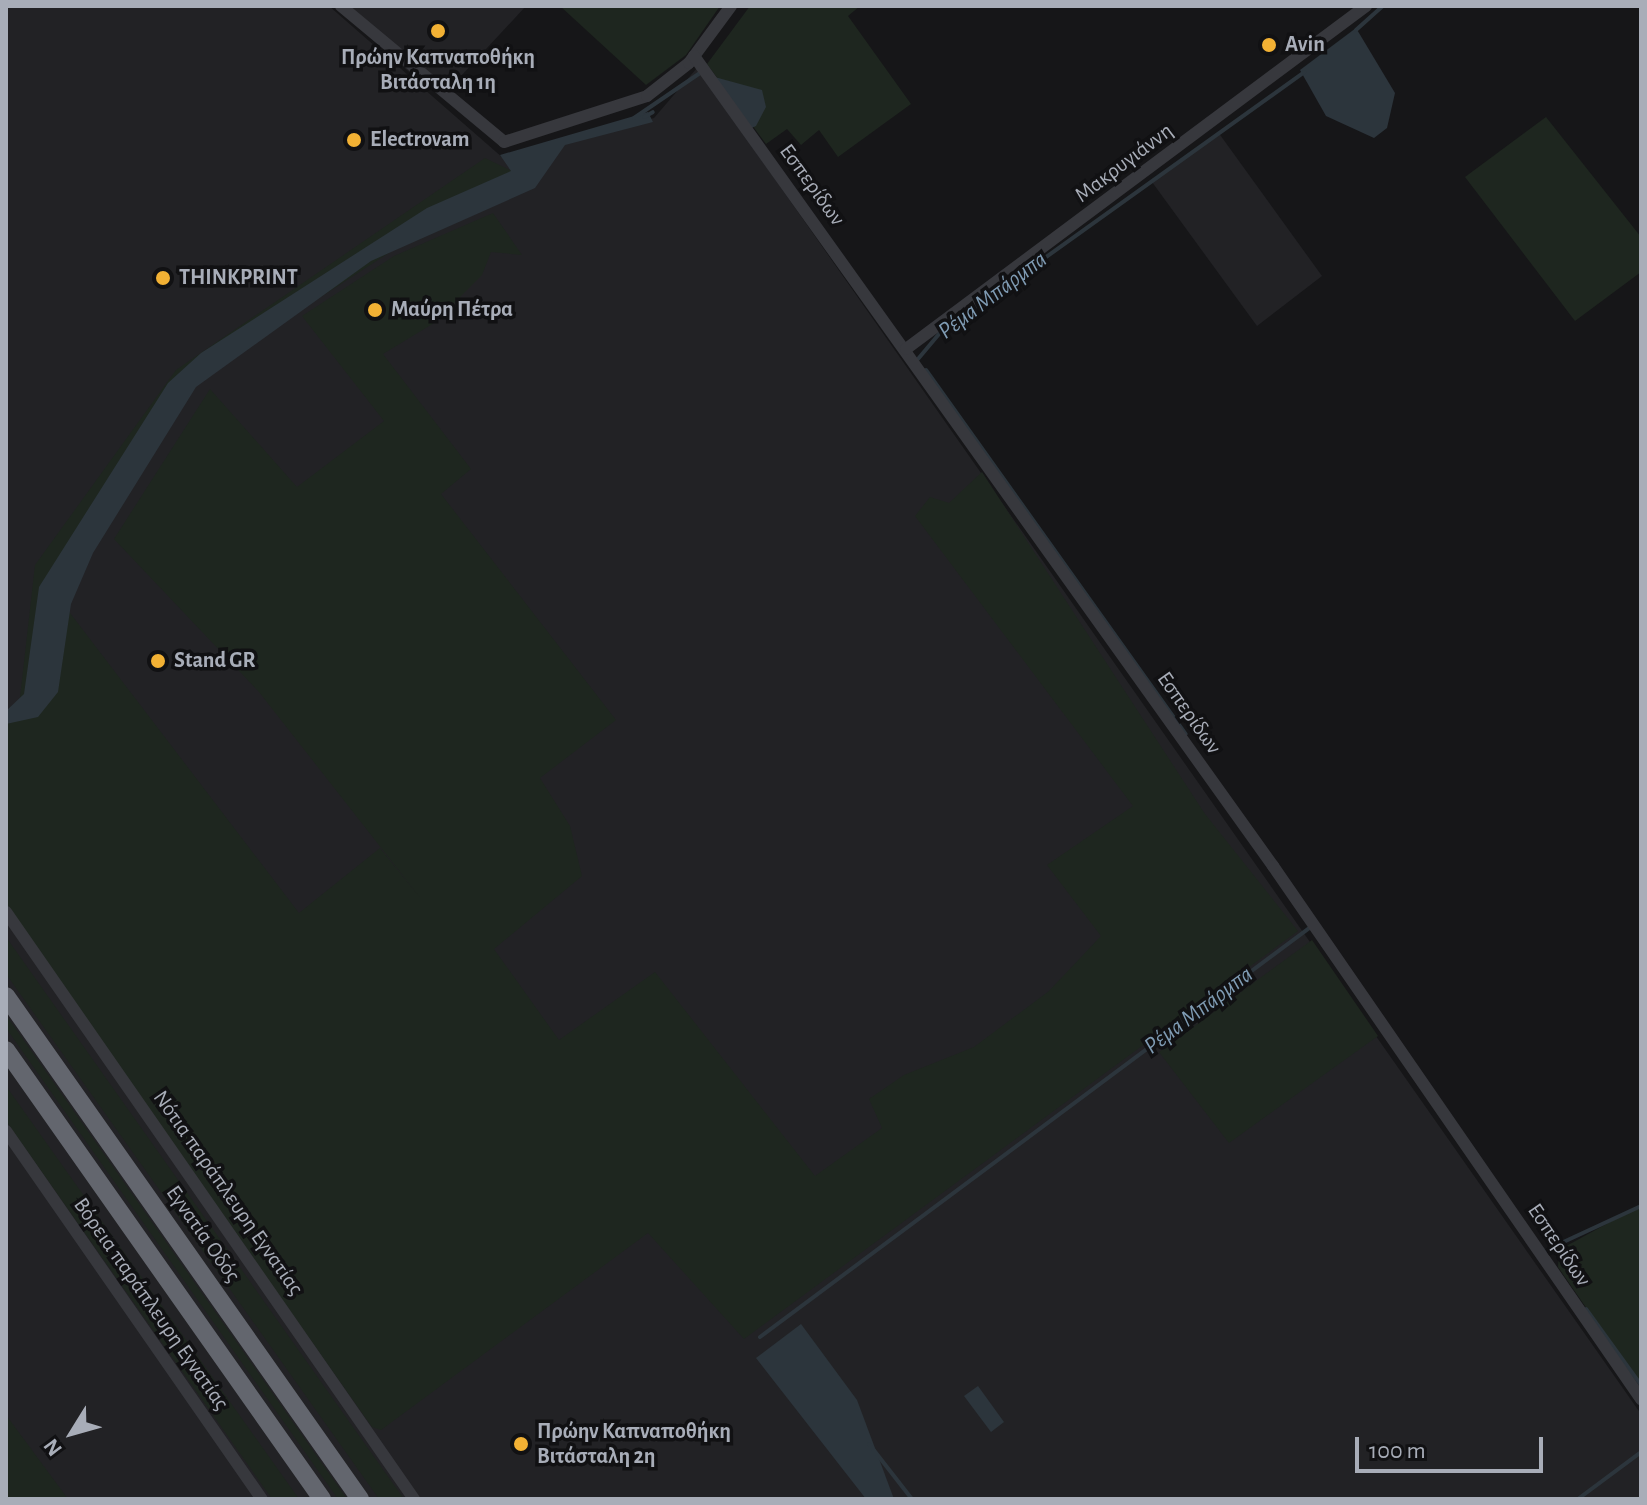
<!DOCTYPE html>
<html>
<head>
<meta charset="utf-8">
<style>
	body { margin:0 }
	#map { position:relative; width:1647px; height:1505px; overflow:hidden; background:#161618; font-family:"Alegreya Sans",sans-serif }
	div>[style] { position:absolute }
	.built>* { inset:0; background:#222225 }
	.green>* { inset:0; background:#1e261f }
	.water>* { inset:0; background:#2c353c }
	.stream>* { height:4px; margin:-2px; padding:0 2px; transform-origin:2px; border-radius:2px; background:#2c353c }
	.minor>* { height:12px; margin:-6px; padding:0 6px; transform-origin:6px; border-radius:6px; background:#37383d }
	.highway>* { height:18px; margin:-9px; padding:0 9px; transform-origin:9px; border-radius:9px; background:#63666e }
	.dots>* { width:22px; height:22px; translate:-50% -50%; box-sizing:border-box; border:4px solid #111113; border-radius:50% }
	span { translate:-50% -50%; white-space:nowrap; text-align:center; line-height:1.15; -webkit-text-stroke:7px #111113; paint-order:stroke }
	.poi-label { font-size:22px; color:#a8adb8; font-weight:700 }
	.left { translate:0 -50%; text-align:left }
	.street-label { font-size:22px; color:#a8adb8 }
	.water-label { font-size:24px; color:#7f9bb3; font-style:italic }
	.frame { position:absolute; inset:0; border:8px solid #a8adb8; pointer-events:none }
	.north { position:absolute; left:32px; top:1393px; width:80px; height:80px; -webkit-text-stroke:6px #111113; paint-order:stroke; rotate:233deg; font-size:22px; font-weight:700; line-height:32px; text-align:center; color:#a8adb8 }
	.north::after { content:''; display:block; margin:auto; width:28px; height:36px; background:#a8adb8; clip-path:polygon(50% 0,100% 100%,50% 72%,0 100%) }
	.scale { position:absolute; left:1355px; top:1437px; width:188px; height:36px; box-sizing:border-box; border:4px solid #a8adb8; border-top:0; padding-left:10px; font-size:24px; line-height:28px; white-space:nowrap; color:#a8adb8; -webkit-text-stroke:6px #111113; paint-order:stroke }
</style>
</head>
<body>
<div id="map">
	<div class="built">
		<div style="clip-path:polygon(6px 6px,329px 6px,503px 158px,654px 118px,697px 68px,1641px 1414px,1641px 1499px,6px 1499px)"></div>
		<div style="clip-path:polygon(335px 6px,526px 6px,448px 90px,434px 77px,425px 86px)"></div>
		<div style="clip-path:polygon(1218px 132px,1322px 276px,1257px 326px,1152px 182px)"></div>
	</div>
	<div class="green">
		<div style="clip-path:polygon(560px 6px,720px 6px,686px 55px,646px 85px)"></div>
		<div style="clip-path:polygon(750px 6px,860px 6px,848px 16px,911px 104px,838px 157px,819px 130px,801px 145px,787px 129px,766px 144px,707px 64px)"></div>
		<div style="clip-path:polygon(1546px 117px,1641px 237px,1641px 272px,1575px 321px,1465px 177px)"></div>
		<div style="clip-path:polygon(485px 158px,514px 172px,188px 383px,76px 557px,67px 609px,299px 913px,380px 848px,422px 900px,259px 692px,114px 539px,210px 389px,297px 487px,384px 421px,302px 316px,394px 256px,493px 213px,522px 255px,491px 252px,482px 275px,434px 323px,383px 354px,471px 469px,441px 494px,616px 720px,540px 778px,570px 826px,582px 876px,494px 949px,559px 1040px,655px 972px,815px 1176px,882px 1128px,869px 1099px,904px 1075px,974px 1047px,1049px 991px,1101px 936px,1047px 865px,1133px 806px,915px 516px,930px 497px,949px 503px,982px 472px,1205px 814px,1298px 931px,744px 1339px,648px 1233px,381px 1430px,372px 1427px,6px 909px,6px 717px,19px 706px,35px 565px,176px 370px)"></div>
		<div style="clip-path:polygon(6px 937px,57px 1009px,404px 1499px,379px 1499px,6px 974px)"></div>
		<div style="clip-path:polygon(1312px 940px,1378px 1036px,1229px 1143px,1159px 1052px)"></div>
		<div style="clip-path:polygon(6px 1015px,347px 1499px,338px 1499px,6px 1028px)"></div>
		<div style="clip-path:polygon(6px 1086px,299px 1499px,272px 1499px,6px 1121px)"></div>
		<div style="clip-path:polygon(1641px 1205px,1641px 1387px,1558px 1267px,1559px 1250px)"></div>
		<div style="clip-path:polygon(6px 1415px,68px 1499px,6px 1499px)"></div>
	</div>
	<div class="water">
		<div style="clip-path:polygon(1356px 28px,1395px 93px,1387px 128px,1374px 138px,1326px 116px,1300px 70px)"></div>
		<div style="clip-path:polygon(711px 76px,762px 90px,766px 107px,756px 126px,743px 132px)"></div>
		<div style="clip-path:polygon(648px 112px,653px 122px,565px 145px,535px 188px,371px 261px,196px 387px,93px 553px,71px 604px,58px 692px,38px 717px,6px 724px,6px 711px,24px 694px,39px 587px,168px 383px,201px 353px,427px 208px,511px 171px,500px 155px)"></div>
		<div style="clip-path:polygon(801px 1324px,857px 1400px,894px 1499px,866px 1499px,756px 1358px)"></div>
		<div style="clip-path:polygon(978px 1386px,1004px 1422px,991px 1432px,964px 1396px)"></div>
	</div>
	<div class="stream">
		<div style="left:1356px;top:30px;width:36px;rotate:-42deg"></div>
		<div style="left:644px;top:117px;width:10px;rotate:-29deg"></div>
		<div style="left:634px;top:118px;width:83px;rotate:-34.3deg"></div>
		<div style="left:918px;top:359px;width:34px;rotate:-50deg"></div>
		<div style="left:940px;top:333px;width:448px;rotate:-35.6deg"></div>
		<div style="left:926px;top:370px;width:447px;rotate:54.5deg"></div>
		<div style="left:1544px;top:1251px;width:107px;rotate:-24.9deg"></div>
		<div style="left:1586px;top:1309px;width:94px;rotate:54.1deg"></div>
		<div style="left:760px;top:1337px;width:688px;rotate:-36.67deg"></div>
		<div style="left:869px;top:1444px;width:70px;rotate:52deg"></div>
		<div style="left:1578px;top:1499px;width:79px;rotate:-36.7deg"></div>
	</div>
	<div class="minor">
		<div style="left:341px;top:6px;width:212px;rotate:39.8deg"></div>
		<div style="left:504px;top:142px;width:150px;rotate:-17.8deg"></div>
		<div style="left:647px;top:96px;width:53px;rotate:-38.2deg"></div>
		<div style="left:689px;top:63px;width:71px;rotate:-53.6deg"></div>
		<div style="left:694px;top:56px;width:996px;rotate:54.44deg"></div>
		<div style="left:1273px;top:866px;width:648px;rotate:55.38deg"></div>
		<div style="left:906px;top:349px;width:574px;rotate:-36.71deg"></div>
		<div style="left:6px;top:912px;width:715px;rotate:55.2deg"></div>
		<div style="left:6px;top:1131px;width:448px;rotate:55.2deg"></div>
	</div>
	<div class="highway">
		<div style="left:6px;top:996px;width:615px;rotate:54.86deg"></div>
		<div style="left:6px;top:1050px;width:549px;rotate:54.86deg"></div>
	</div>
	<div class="dots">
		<div style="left:438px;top:31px;background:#f2b134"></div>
		<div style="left:1269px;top:45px;background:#f2b134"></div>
		<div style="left:354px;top:140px;background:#f2b134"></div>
		<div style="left:163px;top:278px;background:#f2b134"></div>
		<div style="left:375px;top:310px;background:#f2b134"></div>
		<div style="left:158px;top:661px;background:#f2b134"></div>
		<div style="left:521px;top:1444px;background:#f2b134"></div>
	</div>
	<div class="poi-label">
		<span class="left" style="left:1285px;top:45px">Avin</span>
		<span style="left:438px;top:70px">Πρώην Καπναποθήκη<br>Βιτάσταλη 1η</span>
		<span class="left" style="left:370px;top:140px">Electrovam</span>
		<span class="left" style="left:179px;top:278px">THINKPRINT</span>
		<span class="left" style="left:391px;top:310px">Μαύρη Πέτρα</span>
		<span class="left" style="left:174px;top:661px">Stand GR</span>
		<span class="left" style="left:537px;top:1444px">Πρώην Καπναποθήκη<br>Βιτάσταλη 2η</span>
	</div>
	<div class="street-label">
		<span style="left:1124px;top:163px;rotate:-37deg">Μακρυγιάννη</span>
		<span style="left:812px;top:185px;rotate:54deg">Εσπερίδων</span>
		<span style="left:1189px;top:713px;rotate:55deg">Εσπερίδων</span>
		<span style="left:228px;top:1193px;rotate:55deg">Νότια παράπλευρη Εγνατίας</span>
		<span style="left:203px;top:1234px;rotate:55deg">Εγνατία Οδός</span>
		<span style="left:1559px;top:1245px;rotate:56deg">Εσπερίδων</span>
		<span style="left:151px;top:1304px;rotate:55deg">Βόρεια παράπλευρη Εγνατίας</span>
	</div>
	<div class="water-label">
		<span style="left:993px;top:296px;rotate:-37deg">Ρέμα Μπάρμπα</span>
		<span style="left:1199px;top:1011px;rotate:-37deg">Ρέμα Μπάρμπα</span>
	</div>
	<div class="frame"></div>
	<div class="north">N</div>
	<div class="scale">100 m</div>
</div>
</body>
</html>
